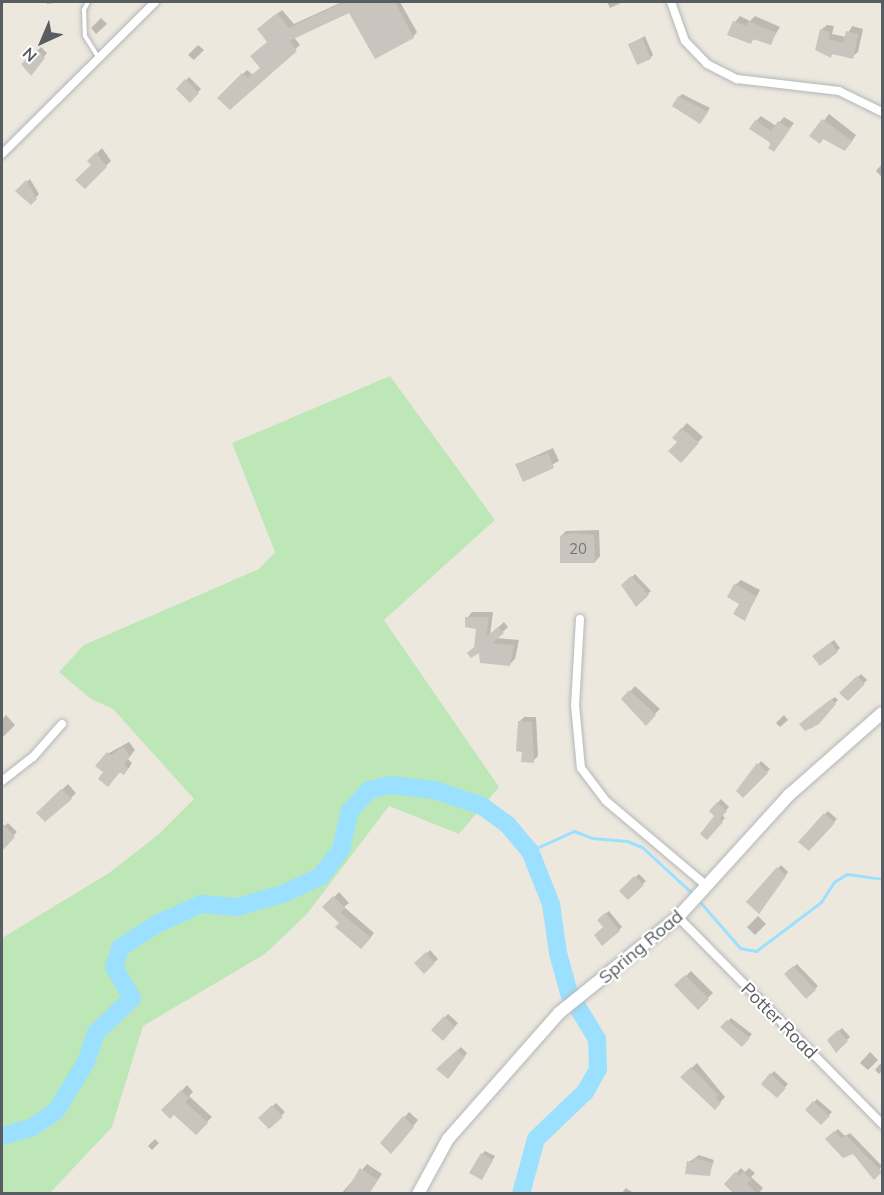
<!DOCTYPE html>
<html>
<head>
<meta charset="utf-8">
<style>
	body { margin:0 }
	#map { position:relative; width:884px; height:1195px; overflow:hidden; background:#ede8de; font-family:Mulish,sans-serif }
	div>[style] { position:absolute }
	.green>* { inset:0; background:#bee7b8 }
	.shadow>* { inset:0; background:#0003 }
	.stream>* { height:3px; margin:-1.5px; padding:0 1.5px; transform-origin:1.5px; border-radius:1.5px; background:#9ce0ff }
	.river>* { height:18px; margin:-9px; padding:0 9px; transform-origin:9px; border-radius:9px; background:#9ce0ff }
	.building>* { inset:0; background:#c9c5be }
	.roads { filter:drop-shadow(0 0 2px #b2b7bb) drop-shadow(0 0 2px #b2b7bb) }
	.lane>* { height:4px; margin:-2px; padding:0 2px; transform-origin:2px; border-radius:2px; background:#fff }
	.street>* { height:8px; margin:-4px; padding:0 4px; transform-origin:4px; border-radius:4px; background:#fff }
	.secondary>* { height:12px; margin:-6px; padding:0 6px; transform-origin:6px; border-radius:6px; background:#fff }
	span { translate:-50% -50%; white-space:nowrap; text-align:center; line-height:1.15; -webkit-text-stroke:4.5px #fff; paint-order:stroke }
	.number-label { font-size:15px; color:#747778 }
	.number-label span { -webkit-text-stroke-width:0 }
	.street-label { font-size:18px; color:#585d61 }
	.frame { position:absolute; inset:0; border:3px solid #585d61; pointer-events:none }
	.north { position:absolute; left:12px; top:12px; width:60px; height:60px; -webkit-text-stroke:4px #fff; paint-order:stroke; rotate:224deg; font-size:16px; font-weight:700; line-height:24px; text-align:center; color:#585d61 }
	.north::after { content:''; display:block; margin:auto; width:21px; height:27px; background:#585d61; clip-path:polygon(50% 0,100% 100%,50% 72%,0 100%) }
</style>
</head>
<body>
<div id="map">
	<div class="green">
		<div style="clip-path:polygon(390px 376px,495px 520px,384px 620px,499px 787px,459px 834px,389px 806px,307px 914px,265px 954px,143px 1026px,112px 1127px,50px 1193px,2px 1193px,2px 938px,109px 873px,159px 834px,194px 799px,113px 709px,91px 699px,59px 672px,84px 645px,259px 569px,275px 552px,232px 443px)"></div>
	</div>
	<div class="shadow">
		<div style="clip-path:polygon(46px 2px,61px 2px,47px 4px)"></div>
		<div style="clip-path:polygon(342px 2px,400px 2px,417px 32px,413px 37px,350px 11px,294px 37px,300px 45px,230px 108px,219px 98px,247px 70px,253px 75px,262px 68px,269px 41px,263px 25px,282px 10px,294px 24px)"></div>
		<div style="clip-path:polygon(607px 2px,623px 2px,610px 8px)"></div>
		<div style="clip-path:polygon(740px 16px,750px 21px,755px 16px,780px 27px,770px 43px,755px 38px,751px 42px,735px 22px)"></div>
		<div style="clip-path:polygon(101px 18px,107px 24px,96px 34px,91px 28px)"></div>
		<div style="clip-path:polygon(827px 25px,834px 26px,832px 34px,846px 37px,852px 26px,863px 29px,858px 52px,852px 57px,834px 53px,831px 56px,821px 30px)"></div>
		<div style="clip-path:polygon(645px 36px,653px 55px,650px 58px,630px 44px)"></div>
		<div style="clip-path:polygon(198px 45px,204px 50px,194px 60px,188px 55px)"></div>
		<div style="clip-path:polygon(41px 47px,47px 53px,31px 73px,23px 65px)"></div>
		<div style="clip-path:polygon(189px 77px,201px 89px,190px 101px,178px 89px)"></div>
		<div style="clip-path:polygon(682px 94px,710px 108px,703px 119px,679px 97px)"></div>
		<div style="clip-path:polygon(829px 114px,856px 135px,850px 144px,812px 136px)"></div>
		<div style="clip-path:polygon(761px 116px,776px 126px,784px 117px,794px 123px,774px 150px,756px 121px)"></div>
		<div style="clip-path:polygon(102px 148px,111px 161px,85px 187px,93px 165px,89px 161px)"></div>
		<div style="clip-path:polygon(882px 164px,882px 177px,876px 171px)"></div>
		<div style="clip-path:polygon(30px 179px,39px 194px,31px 203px,17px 191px)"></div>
		<div style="clip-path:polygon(687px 423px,703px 437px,686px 455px,674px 437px)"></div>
		<div style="clip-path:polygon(553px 448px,559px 461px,524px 480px,517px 464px)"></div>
		<div style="clip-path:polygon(599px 530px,600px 556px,595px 562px,561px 536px,566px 531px)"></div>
		<div style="clip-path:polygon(635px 574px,651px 591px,636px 605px,623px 585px)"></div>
		<div style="clip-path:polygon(741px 580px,760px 590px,745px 619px,735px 585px)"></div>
		<div style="clip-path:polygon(472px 612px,493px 612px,490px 635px,504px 622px,508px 627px,496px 638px,519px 640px,515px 659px,510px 664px,476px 647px,478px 628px,467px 618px)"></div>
		<div style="clip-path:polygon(834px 640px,840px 648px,837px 651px,817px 653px)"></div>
		<div style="clip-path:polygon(861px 674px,867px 680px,848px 699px,841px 693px)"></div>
		<div style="clip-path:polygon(635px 686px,660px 709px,646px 723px,623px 699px)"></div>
		<div style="clip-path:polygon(835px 697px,838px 700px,812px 728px,804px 721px)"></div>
		<div style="clip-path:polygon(6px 715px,15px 725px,2px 738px,2px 720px)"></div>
		<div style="clip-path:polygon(784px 715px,788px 720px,780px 727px,776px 723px)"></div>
		<div style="clip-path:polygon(524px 717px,536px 717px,538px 756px,533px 761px,523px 750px,519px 722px)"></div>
		<div style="clip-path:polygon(129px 742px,135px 750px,128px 759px,132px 763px,129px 768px,123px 773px,105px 772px,109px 753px)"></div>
		<div style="clip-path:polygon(761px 761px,770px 769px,743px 796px,738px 791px)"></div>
		<div style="clip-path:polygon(68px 784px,76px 793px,71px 798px,38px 813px)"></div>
		<div style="clip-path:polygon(721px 799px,729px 807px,722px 815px,725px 818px,707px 838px,716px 815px,711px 811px)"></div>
		<div style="clip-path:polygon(828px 811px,837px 819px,809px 849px,800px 841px)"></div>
		<div style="clip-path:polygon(8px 823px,17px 832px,2px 847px,2px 828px)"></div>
		<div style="clip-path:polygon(781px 865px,788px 872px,762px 909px,748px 902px)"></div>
		<div style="clip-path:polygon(639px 874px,646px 881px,628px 898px,621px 891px)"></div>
		<div style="clip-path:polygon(339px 892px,349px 903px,344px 907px,374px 933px,366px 943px,324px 907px)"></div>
		<div style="clip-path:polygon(609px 911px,622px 927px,619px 930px,605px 927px,602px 916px)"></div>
		<div style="clip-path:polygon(758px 916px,766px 924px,755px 935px,747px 927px)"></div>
		<div style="clip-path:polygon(430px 950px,438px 959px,424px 972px,416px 963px)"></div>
		<div style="clip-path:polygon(797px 964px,818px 986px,806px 997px,786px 974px)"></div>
		<div style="clip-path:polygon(691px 971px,713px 993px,698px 1007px,677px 985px)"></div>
		<div style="clip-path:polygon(448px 1014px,458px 1023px,443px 1039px,434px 1030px)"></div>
		<div style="clip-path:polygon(731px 1018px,752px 1034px,742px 1045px,722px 1027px)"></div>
		<div style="clip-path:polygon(842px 1028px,850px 1037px,836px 1050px,839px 1031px)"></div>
		<div style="clip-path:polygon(461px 1047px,467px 1053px,452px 1074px,438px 1069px)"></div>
		<div style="clip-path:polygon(870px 1052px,878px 1060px,868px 1070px,860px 1063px)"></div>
		<div style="clip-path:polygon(882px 1062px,882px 1071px,879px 1074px,875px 1070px)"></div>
		<div style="clip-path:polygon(697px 1063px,725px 1097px,715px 1108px,682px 1077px)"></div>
		<div style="clip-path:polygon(774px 1071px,788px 1084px,777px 1096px,763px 1083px)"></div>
		<div style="clip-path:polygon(187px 1085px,193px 1092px,189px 1096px,212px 1117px,196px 1133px,174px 1113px,164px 1110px)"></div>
		<div style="clip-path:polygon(817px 1099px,832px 1112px,821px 1123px,807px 1110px)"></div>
		<div style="clip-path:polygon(276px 1103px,285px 1112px,269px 1127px,260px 1118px)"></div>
		<div style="clip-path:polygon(409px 1112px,418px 1120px,397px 1147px,382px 1143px)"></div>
		<div style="clip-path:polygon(838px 1129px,845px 1136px,850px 1133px,882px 1166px,874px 1177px,854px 1152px,827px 1139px)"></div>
		<div style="clip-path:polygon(155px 1139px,159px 1143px,152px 1150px,148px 1146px)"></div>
		<div style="clip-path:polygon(485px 1151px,495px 1156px,484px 1175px,482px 1154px)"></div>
		<div style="clip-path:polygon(699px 1155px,714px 1160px,709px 1175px,689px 1162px)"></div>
		<div style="clip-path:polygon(367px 1164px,382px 1174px,368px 1194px,341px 1194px)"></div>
		<div style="clip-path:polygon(741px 1168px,745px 1172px,749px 1168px,755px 1173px,751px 1177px,763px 1188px,758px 1194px,738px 1194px,726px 1184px)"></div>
		<div style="clip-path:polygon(626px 1188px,635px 1194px,621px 1194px)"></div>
	</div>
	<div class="stream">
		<div style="left:530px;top:851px;width:48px;rotate:-24.4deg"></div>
		<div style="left:574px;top:831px;width:19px;rotate:21deg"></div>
		<div style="left:592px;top:838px;width:35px;rotate:5deg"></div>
		<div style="left:627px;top:841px;width:16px;rotate:22deg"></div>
		<div style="left:642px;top:847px;width:68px;rotate:42.6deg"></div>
		<div style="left:701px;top:903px;width:60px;rotate:49.1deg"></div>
		<div style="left:740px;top:948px;width:16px;rotate:11deg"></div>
		<div style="left:756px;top:951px;width:81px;rotate:-37deg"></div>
		<div style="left:821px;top:902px;width:24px;rotate:-57deg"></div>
		<div style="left:834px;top:882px;width:15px;rotate:-32deg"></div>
		<div style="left:847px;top:874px;width:35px;rotate:8deg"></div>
	</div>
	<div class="river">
		<div style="left:2px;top:1136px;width:32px;rotate:-16deg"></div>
		<div style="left:33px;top:1127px;width:28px;rotate:-35deg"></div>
		<div style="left:56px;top:1111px;width:57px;rotate:-58.5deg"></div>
		<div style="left:86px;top:1062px;width:31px;rotate:-71deg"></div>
		<div style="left:96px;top:1033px;width:50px;rotate:-44.2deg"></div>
		<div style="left:132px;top:998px;width:36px;rotate:-120deg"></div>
		<div style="left:114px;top:967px;width:20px;rotate:-72deg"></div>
		<div style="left:120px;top:948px;width:42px;rotate:-33.3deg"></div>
		<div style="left:155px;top:925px;width:51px;rotate:-24.5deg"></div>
		<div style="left:201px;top:904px;width:37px;rotate:5deg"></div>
		<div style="left:238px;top:907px;width:49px;rotate:-16.6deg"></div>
		<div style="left:285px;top:893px;width:40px;rotate:-25deg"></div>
		<div style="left:321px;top:876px;width:34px;rotate:-53deg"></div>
		<div style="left:341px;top:849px;width:39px;rotate:-77deg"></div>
		<div style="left:350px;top:811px;width:28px;rotate:-48deg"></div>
		<div style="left:369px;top:790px;width:23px;rotate:-13deg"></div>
		<div style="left:391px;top:785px;width:44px;rotate:6.5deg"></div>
		<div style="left:435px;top:790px;width:50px;rotate:18.8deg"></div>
		<div style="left:482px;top:806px;width:31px;rotate:36deg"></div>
		<div style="left:507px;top:824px;width:35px;rotate:50deg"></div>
		<div style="left:530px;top:851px;width:57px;rotate:68.4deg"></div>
		<div style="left:551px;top:904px;width:49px;rotate:81.9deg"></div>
		<div style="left:558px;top:953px;width:41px;rotate:74.6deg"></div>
		<div style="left:569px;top:993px;width:54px;rotate:58.7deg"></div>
		<div style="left:597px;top:1039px;width:30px;rotate:88deg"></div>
		<div style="left:598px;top:1069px;width:26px;rotate:119deg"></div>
		<div style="left:585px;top:1092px;width:68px;rotate:136.2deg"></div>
		<div style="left:536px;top:1139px;width:57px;rotate:105.3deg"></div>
	</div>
	<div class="building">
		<div style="clip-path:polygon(344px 2px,395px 2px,414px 38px,375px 59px,349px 13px,289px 41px,297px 51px,230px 110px,217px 98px,242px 73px,248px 78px,260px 68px,250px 56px,267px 42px,257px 29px,277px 13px,289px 28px)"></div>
		<div style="clip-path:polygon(733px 21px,746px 26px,749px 21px,776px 33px,771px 45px,753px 39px,751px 44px,727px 35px)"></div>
		<div style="clip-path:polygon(820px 29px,830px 32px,828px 39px,843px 43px,846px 31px,858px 34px,853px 59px,832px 54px,831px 58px,815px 50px)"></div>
		<div style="clip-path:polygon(642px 38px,651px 59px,637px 65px,628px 44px)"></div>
		<div style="clip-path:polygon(37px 49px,45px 58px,31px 76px,21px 64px)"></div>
		<div style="clip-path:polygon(185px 79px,199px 93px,190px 103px,176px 89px)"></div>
		<div style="clip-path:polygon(678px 96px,708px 112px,700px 124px,672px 106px)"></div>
		<div style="clip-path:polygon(822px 119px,852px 141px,845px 151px,823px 139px,820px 144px,809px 136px)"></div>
		<div style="clip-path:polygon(755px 120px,771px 131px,778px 121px,790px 129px,774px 152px,768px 148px,771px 143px,749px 129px)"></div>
		<div style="clip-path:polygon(96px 152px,107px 167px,85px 189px,75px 180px,91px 165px,87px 161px)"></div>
		<div style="clip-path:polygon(26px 180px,37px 199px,31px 205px,15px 191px)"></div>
		<div style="clip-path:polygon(681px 428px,699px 443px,681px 463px,668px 451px,677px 442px,672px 438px)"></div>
		<div style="clip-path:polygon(548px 453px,554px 468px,523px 482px,515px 464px)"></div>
		<div style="clip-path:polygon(572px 533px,594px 535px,595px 563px,560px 563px,560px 536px)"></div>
		<div style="clip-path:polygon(631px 576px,649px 595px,636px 607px,621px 585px)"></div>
		<div style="clip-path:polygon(734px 584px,756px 596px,745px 621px,733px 614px,739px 604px,727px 597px)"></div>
		<div style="clip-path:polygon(465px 617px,489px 617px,486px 637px,498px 627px,504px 633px,492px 643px,514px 645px,510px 666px,480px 663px,479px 653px,471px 658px,467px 653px,474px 647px,476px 629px,465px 627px)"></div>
		<div style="clip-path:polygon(831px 642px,838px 652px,820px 666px,812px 656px)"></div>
		<div style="clip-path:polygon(857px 676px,865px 684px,848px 701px,839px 693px)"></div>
		<div style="clip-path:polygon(629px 690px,656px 715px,646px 726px,621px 699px)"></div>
		<div style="clip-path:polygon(831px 699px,836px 704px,819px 724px,805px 731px,799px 724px)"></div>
		<div style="clip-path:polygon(518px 721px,532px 722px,534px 763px,521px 762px,522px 752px,516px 751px)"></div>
		<div style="clip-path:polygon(123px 747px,130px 756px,124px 765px,128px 769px,124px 775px,120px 772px,108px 787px,98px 779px,103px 772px,95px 766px,107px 752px,111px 755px)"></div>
		<div style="clip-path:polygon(757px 763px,768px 773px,743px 798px,736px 791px)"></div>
		<div style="clip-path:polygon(61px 789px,72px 799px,45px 822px,36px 813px)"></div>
		<div style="clip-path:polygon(717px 802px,727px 811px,720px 819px,723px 822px,707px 840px,700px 834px,714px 816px,709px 811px)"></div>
		<div style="clip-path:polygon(824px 813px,835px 823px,809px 851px,798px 842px)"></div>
		<div style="clip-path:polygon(2px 823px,15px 837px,2px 851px)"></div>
		<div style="clip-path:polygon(777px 867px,786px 876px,759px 914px,746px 902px)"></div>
		<div style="clip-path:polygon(634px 876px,644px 885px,628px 900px,619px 891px)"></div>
		<div style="clip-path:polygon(333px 896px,345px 908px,341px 913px,371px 938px,361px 949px,335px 927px,339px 923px,322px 907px)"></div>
		<div style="clip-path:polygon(605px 913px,620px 931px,602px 946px,594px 935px,603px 927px,597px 920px)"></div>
		<div style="clip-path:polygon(426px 952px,435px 963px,424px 974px,414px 963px)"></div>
		<div style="clip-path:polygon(793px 966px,816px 990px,806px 999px,784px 974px)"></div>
		<div style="clip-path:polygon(685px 975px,709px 999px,698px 1010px,674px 985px)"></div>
		<div style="clip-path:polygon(444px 1016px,455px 1027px,443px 1041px,431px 1030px)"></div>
		<div style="clip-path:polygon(727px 1020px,750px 1038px,742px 1047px,720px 1027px)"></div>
		<div style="clip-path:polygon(838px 1030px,848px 1041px,836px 1053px,827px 1040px)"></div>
		<div style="clip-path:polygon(457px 1050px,465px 1057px,448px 1079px,436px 1069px)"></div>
		<div style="clip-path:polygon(691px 1067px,718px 1095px,715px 1098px,721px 1103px,715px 1110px,680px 1077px)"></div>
		<div style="clip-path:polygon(770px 1073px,786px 1088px,777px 1098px,761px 1084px)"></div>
		<div style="clip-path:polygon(181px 1090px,189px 1098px,185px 1102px,208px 1123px,196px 1135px,174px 1115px,170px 1119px,161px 1110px)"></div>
		<div style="clip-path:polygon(813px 1101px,830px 1116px,821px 1125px,805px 1110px)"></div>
		<div style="clip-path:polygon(272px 1105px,283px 1117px,269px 1129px,258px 1118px)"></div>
		<div style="clip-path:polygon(403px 1116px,414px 1127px,391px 1154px,380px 1143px)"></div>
		<div style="clip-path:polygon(834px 1131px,841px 1138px,846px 1135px,882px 1172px,874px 1180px,853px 1154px,843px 1158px,825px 1139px)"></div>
		<div style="clip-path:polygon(481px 1153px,493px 1160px,482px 1180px,469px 1173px)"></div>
		<div style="clip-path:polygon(694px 1158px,712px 1163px,710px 1176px,685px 1174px,687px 1161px,693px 1162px)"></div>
		<div style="clip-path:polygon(360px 1168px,378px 1180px,369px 1194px,344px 1194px)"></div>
		<div style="clip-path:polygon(735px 1172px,739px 1176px,743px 1172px,751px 1179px,747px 1184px,758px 1194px,734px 1194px,724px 1184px)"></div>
	</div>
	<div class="roads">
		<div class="lane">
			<div style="left:88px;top:2px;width:9px;rotate:117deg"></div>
			<div style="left:84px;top:10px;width:26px;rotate:88deg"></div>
			<div style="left:85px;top:36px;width:26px;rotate:58deg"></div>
		</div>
		<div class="street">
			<div style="left:671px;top:2px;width:41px;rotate:70.3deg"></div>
			<div style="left:685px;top:41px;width:32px;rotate:46deg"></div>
			<div style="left:707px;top:64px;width:34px;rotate:27deg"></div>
			<div style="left:737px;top:79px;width:103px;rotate:6.7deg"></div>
			<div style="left:839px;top:91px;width:48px;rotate:26deg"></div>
			<div style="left:2px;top:154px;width:216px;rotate:-44.8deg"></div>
			<div style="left:580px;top:619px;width:86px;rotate:93.3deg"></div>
			<div style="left:575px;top:705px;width:63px;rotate:84.6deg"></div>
			<div style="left:581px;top:768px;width:41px;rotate:52.9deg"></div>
			<div style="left:606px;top:801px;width:132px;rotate:40.1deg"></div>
			<div style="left:2px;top:781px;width:39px;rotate:-38deg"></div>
			<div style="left:33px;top:757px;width:44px;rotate:-48.7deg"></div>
			<div style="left:678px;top:917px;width:291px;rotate:45.4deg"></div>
		</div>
		<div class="secondary">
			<div style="left:418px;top:1194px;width:63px;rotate:-61.4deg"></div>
			<div style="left:448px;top:1139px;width:168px;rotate:-48.6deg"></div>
			<div style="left:559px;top:1013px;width:153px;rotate:-38.9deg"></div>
			<div style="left:678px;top:917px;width:165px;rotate:-47.7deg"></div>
			<div style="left:789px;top:795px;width:124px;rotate:-41.4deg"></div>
		</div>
	</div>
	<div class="number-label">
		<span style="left:578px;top:549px">20</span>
	</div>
	<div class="street-label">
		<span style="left:641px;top:947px;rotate:-40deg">Spring Road</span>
		<span style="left:779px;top:1021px;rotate:45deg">Potter Road</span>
	</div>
	<div class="frame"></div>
	<div class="north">N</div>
</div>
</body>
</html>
